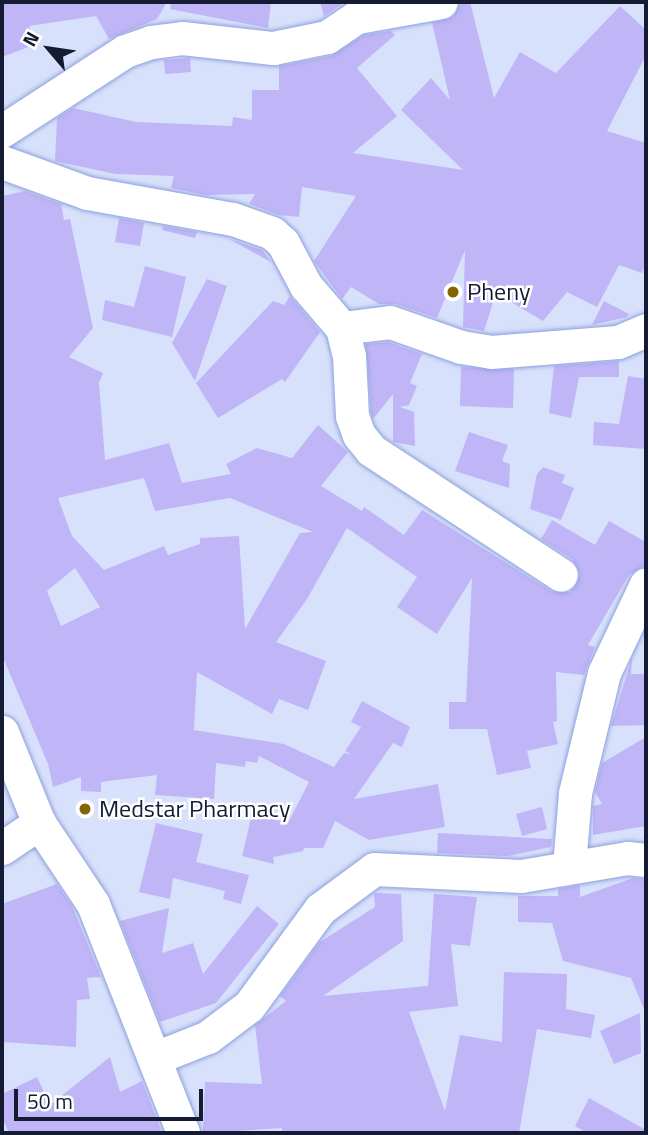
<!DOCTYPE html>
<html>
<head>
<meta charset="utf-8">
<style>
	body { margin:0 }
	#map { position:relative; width:648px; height:1135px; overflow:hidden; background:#d8e1fb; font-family:"Titillium Web",sans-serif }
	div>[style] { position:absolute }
	.building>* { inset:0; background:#bfb5f7 }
	.roads { filter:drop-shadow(0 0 2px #8ea0de) drop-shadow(0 0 2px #8ea0de) }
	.minor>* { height:33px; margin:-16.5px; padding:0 16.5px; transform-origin:16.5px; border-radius:16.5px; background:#fff }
	.dots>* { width:19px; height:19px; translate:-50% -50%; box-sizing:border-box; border:4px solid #fff; border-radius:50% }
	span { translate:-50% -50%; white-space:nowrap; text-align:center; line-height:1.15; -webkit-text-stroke:5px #fff; paint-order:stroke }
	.poi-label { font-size:24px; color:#141b32 }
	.left { translate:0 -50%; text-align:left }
	.frame { position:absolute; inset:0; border:4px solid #141b32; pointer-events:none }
	.north { position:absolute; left:14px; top:14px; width:70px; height:70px; -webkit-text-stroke:5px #fff; paint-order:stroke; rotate:299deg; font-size:19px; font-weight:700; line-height:28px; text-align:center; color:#141b32 }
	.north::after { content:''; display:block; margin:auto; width:24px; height:32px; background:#141b32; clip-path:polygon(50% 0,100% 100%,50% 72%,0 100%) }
	.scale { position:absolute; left:14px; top:1089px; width:189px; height:32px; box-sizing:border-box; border:4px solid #141b32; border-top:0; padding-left:9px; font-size:21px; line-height:24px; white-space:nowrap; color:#141b32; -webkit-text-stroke:5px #fff; paint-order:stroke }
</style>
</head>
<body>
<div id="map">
	<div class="building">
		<div style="clip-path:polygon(2px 2px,167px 2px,157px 19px,109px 39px,96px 16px,29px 26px,36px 44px,2px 57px)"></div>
		<div style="clip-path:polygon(171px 2px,271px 2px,268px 28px,170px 9px)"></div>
		<div style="clip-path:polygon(320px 2px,345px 2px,324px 16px)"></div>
		<div style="clip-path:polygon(470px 2px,494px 98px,520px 52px,556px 73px,620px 6px,646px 30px,646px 55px,607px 131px,646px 143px,646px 262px,642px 273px,619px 265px,597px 307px,567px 292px,543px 321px,496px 293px,484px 331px,463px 327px,465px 250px,437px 318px,396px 304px,379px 304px,351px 287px,342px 299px,314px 261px,356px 196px,302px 187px,299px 217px,279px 215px,249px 204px,255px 194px,205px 195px,171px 188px,174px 176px,115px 174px,55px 161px,57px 118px,73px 108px,136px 122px,232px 126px,233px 117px,252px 120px,252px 90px,279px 90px,279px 66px,331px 56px,364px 35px,391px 31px,395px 35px,357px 68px,397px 116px,353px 153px,463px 170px,401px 110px,431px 78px,450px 100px,432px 23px,453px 17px,459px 5px)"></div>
		<div style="clip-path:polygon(190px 58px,191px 72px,165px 74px,164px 60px)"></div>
		<div style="clip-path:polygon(evenodd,25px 191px,61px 204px,64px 220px,70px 219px,93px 328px,69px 357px,103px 373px,99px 383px,105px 460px,169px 443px,182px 483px,231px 474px,226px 464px,257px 448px,292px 458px,318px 425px,348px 452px,321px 486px,362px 511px,364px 507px,404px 535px,422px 510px,551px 591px,570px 592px,580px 575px,572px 559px,541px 539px,552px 520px,595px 545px,609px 521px,646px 542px,646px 565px,629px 575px,588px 645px,595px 647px,584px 675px,556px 672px,557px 721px,553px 722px,558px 744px,527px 751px,531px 768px,497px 775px,487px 729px,449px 729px,449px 702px,466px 702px,472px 578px,437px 634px,397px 607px,417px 577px,347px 528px,307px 599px,276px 642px,326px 661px,308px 710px,279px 699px,272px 714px,197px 672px,194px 730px,284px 744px,334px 767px,344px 753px,351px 754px,345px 751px,361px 727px,351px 722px,362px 701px,410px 727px,402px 747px,393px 743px,354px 799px,438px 784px,445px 827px,369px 840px,335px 821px,323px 848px,304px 848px,303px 851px,273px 857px,274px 864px,242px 856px,252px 814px,288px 823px,309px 782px,259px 756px,257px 763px,246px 761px,245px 767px,216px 763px,214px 799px,155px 795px,157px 775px,101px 782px,101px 792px,81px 791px,81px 777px,53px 787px,48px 764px,2px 655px,2px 196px,25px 191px,144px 478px,155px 511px,230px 498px,313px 532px,300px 533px,245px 629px,239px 536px,200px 538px,200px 544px,168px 555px,164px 546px,104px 570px,72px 536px,58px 498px,144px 478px,25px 191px,75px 568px,100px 607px,61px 626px,47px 591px,75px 568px)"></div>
		<div style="clip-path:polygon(119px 218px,144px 223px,140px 246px,115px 242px)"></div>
		<div style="clip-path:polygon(163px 226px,197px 232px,195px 238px,162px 230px)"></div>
		<div style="clip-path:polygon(229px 239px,262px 250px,271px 262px)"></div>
		<div style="clip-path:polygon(145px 266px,186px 277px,172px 337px,102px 320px,105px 300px,134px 307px)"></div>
		<div style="clip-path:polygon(207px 279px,227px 286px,195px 381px,172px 343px)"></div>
		<div style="clip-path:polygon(290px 296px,320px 332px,285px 382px,282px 379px,218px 418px,196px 383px,273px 301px,284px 305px)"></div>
		<div style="clip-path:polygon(604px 301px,629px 314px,627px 317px,592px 325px)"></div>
		<div style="clip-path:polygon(388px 342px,422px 354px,410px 383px,417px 386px,409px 405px,400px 407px,414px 412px,415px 446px,393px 442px,393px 394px,373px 419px,371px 412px,366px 344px)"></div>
		<div style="clip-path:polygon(619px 361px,619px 377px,579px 377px,571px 418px,549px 413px,554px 366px)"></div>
		<div style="clip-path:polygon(461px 367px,514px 369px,513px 408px,460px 406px)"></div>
		<div style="clip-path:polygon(628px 376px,646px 379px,646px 449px,593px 445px,594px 422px,619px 424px)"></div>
		<div style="clip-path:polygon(469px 432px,508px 445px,502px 461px,510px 464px,509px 488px,455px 471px)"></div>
		<div style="clip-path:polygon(543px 467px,565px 475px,562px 483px,574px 488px,561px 520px,530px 509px,537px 474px)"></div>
		<div style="clip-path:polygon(632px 658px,631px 674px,646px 674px,646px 725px,611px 726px)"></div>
		<div style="clip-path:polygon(646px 737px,646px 826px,593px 835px,593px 806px,602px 804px,595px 792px,602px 763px)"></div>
		<div style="clip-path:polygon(542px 807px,547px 829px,522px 836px,516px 814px)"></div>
		<div style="clip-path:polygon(156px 823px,203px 834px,196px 862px,249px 875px,241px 904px,223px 899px,225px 891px,173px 878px,170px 899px,139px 892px)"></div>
		<div style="clip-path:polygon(438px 833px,552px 839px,551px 847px,508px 856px,437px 853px)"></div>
		<div style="clip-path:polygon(633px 878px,643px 879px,646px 887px,646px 1014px,631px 978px,563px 961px,552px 923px,518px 922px,518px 896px,558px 896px,558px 889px,580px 885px,580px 897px)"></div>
		<div style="clip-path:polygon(57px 884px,72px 906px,101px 977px,87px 978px,90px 999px,77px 1000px,76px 1047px,2px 1042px,2px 904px)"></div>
		<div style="clip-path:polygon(374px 893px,401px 894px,403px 941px,323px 996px,428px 986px,434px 894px,477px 897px,470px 946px,451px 944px,458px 1006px,409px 1012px,445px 1111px,460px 1035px,502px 1042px,504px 972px,567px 974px,566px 1009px,595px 1015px,591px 1038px,537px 1029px,519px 1133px,282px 1133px,282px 1128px,203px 1133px,205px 1082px,262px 1084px,255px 1025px,286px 1001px,280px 996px,320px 942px,375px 907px)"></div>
		<div style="clip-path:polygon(257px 906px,279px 924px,216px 1003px,160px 1022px,120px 921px,169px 908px,162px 953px,193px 943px,203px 974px)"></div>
		<div style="clip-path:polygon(640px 1013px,641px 1053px,614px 1064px,600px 1031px)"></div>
		<div style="clip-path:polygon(110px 1057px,120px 1092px,142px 1081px,162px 1133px,9px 1133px,2px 1117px,2px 1094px,37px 1077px,50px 1105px)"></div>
		<div style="clip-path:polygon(589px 1098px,646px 1130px,646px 1133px,587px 1133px,575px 1126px)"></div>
	</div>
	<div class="roads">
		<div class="minor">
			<div style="left:2px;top:131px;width:147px;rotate:-33deg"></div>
			<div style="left:125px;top:51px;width:28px;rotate:-19deg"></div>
			<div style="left:151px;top:42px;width:31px;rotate:-7deg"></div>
			<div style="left:182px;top:38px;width:92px;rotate:6.3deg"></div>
			<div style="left:273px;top:48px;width:55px;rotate:-11.5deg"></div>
			<div style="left:327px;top:37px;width:36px;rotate:-34deg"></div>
			<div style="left:357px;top:17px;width:85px;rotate:-10.1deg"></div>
			<div style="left:2px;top:162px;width:90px;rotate:20deg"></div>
			<div style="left:87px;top:193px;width:148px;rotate:10.1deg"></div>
			<div style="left:233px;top:219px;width:41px;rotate:19.7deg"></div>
			<div style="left:272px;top:233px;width:15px;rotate:42deg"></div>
			<div style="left:283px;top:243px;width:49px;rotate:61.9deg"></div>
			<div style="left:306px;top:286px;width:55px;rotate:49.4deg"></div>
			<div style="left:342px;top:328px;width:29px;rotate:76deg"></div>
			<div style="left:349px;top:356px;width:60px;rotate:87.1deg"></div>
			<div style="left:352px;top:416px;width:20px;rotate:70deg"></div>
			<div style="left:359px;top:435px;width:19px;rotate:51deg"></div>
			<div style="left:371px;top:450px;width:227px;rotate:33.3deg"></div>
			<div style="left:342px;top:328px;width:48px;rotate:-7.1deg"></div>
			<div style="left:390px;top:322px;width:75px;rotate:19.4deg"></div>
			<div style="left:461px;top:347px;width:30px;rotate:9deg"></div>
			<div style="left:491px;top:352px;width:127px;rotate:-4.5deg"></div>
			<div style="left:618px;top:342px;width:30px;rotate:-23deg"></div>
			<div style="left:2px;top:732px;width:98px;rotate:67.9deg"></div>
			<div style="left:39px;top:823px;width:97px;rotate:56.3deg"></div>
			<div style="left:93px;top:904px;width:246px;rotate:68.5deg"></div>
			<div style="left:2px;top:848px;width:45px;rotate:-34deg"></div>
			<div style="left:569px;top:866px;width:73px;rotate:-85.3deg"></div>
			<div style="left:575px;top:793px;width:123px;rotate:-76.4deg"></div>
			<div style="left:604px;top:673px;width:98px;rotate:-64.7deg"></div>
			<div style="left:155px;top:1058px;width:57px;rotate:-21.6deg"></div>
			<div style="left:208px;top:1037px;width:51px;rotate:-37.1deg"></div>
			<div style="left:249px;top:1006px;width:120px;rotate:-53.8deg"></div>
			<div style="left:320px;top:909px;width:67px;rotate:-36.5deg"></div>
			<div style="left:374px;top:869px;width:147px;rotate:2.7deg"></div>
			<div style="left:521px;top:876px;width:108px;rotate:-9.6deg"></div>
			<div style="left:627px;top:858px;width:19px;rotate:6deg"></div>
		</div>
	</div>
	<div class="dots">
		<div style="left:453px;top:292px;background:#826700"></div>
		<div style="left:85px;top:809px;background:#826700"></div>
	</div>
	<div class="poi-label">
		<span class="left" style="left:467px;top:292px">Pheny</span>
		<span class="left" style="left:99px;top:809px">Medstar Pharmacy</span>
	</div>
	<div class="frame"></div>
	<div class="north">N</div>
	<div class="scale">50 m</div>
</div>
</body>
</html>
